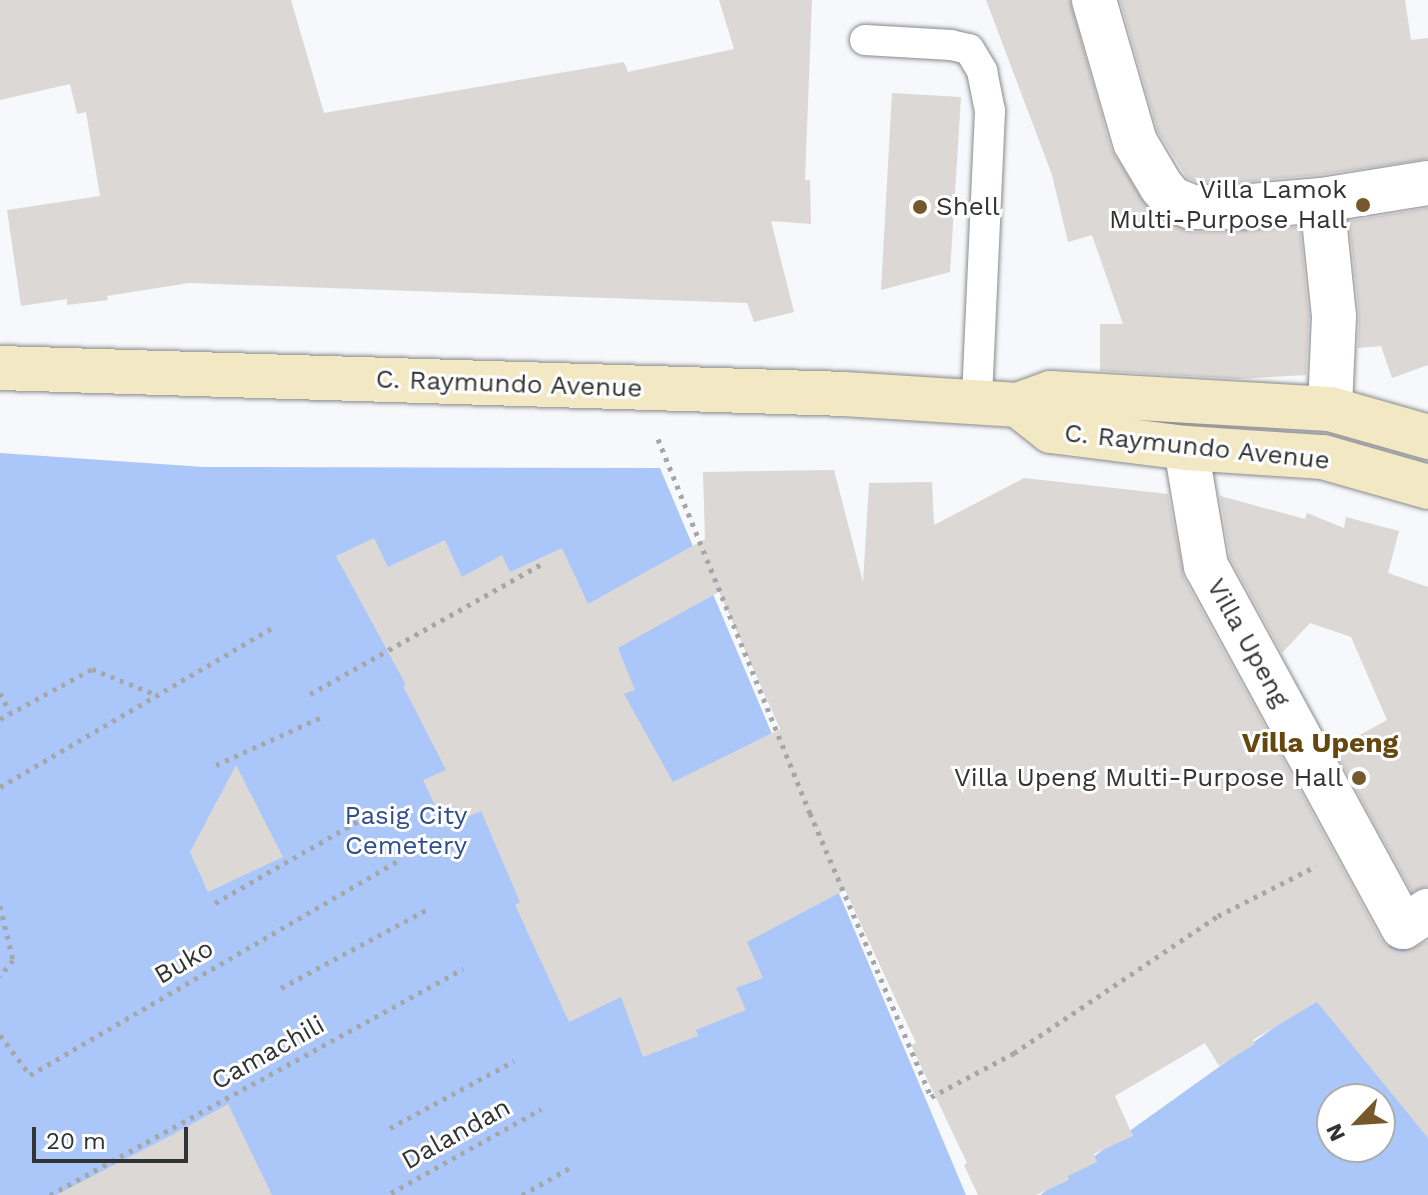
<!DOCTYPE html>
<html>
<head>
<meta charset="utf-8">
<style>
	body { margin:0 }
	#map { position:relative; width:1428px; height:1195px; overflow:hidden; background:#f7f8fb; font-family:"Work Sans",sans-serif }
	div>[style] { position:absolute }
	.green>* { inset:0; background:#abc7f9 }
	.building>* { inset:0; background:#dbd8d6 }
	.path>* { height:5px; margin-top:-2.5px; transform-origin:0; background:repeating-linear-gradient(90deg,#a5a6a8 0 4px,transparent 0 10px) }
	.roads { filter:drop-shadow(0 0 2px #898a8c) drop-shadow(0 0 2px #898a8c) }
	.lane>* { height:30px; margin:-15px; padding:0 15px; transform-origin:15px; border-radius:15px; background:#fff }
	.street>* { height:44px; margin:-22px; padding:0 22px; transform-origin:22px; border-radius:22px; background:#fff }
	.secondary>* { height:44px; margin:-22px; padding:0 22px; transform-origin:22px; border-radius:22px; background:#f3e8c4 }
	.dots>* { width:22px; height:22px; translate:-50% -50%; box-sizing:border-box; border:4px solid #fff; border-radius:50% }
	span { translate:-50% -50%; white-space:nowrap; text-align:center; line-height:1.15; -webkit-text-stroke:6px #fff; paint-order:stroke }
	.poi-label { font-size:26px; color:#323334 }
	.right { translate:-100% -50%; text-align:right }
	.left { translate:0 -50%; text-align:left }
	.street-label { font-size:26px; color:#323334 }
	.park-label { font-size:26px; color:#2f4f8c }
	.neighbourhood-label { font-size:28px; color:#664710; font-weight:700 }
	.north { position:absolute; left:1316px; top:1083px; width:80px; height:80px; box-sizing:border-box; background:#fff; border:2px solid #adadae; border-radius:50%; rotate:245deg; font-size:22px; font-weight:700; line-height:32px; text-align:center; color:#323334 }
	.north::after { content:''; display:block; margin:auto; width:28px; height:36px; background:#75592c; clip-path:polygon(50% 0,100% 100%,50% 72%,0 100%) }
	.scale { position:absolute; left:32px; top:1127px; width:156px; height:36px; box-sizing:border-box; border:4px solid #323334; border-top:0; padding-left:10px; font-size:24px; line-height:28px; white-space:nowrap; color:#323334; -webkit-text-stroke:6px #fff; paint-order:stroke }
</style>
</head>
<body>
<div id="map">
	<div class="green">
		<div style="clip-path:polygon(0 453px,204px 467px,660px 468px,966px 1195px,0 1195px)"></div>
		<div style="clip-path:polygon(evenodd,1399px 938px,1428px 971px,1428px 1195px,1040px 1195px,1399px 938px,1332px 1099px,1380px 1099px,1380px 1147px,1332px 1147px,1332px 1099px)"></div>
	</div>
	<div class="building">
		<div style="clip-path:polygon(0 0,291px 0,324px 113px,624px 62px,628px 72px,734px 49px,719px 0,812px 0,805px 180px,810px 180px,811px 224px,771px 221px,794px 312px,754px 322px,747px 303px,189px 283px,107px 296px,108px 300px,67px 305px,67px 299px,21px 306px,7px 210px,100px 196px,86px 112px,77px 114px,70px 84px,0 100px)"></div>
		<div style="clip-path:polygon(986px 0,1070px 0,1111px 149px,1153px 216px,1192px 232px,1300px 227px,1309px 317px,1306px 375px,1237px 379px,1100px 371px,1100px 324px,1123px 324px,1092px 235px,1068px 242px,1052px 175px)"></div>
		<div style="clip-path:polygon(1120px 0,1405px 0,1411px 40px,1428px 38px,1428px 159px,1319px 175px,1239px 182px,1197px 182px,1187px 178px,1158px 132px)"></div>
		<div style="clip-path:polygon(892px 93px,961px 97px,950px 272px,881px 290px)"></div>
		<div style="clip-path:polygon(1428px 208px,1428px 365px,1392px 378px,1381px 346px,1358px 348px,1359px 314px,1349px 221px)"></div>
		<div style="clip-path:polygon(evenodd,834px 470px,863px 582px,869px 483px,932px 482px,934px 525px,1024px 478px,1168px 494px,1184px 578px,1381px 939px,1390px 948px,1403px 952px,1428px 941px,1428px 1138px,1317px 1002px,1253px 1040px,1255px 1044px,1219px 1066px,1205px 1043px,1115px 1096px,1133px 1136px,1094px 1154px,1097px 1162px,1068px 1176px,1069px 1180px,1036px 1195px,978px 1195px,964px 1165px,967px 1163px,911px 1045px,916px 1043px,845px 890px,747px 942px,763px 978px,736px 988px,746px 1010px,696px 1030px,698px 1036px,643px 1057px,621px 997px,569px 1022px,515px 905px,520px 902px,481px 811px,445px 827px,423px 780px,446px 770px,403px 686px,406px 685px,336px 556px,374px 538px,388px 567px,445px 540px,462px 577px,502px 555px,510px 572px,562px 548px,588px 604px,705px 539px,703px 472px,834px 470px,719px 592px,780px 729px,673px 782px,624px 694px,635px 690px,618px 648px,719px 592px)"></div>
		<div style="clip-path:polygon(1220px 496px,1305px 519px,1307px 513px,1344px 528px,1346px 517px,1399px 531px,1388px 573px,1428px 587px,1428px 886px,1412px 892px,1334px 749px,1387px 720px,1351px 637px,1310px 623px,1282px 653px,1230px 558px)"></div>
		<div style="clip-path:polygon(236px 765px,283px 857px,208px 892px,190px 852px)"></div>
		<div style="clip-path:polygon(228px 1104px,272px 1195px,56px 1195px,170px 1136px)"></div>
	</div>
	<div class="path">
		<div style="left:658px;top:439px;width:404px;rotate:67.9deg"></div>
		<div style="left:810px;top:813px;width:309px;rotate:66.9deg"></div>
		<div style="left:931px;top:1097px;width:94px;rotate:-27.9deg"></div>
		<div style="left:1014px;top:1053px;width:246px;rotate:-33.9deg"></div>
		<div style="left:1218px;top:916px;width:110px;rotate:-27deg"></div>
		<div style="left:0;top:693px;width:22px;rotate:63deg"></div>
		<div style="left:310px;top:694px;width:264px;rotate:-29.3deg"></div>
		<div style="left:0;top:719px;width:105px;rotate:-28.5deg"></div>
		<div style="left:92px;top:669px;width:70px;rotate:21.8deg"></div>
		<div style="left:216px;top:765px;width:116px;rotate:-24.4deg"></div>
		<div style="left:0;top:787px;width:317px;rotate:-30.3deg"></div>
		<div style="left:215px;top:903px;width:183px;rotate:-29.8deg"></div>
		<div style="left:0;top:906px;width:56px;rotate:76.5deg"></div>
		<div style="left:13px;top:960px;width:21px;rotate:129deg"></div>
		<div style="left:281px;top:988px;width:167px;rotate:-28.3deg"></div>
		<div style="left:0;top:1035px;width:50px;rotate:53.1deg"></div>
		<div style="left:30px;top:1075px;width:428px;rotate:-30.2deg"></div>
		<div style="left:390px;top:1128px;width:141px;rotate:-28.4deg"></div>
		<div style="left:391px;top:1193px;width:172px;rotate:-29.2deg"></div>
		<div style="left:50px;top:1195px;width:471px;rotate:-28.7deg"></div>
		<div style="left:522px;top:1195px;width:59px;rotate:-29.6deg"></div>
	</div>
	<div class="roads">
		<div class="lane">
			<div style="left:865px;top:40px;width:86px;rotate:3.3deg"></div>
			<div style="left:951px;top:45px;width:18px;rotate:13deg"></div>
			<div style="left:969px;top:49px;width:26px;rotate:59deg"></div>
			<div style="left:982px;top:71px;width:41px;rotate:78.7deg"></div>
			<div style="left:990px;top:111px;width:291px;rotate:92.6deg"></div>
		</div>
		<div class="street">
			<div style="left:1094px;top:0;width:148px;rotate:73.9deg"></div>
			<div style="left:1135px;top:142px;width:51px;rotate:59.4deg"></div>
			<div style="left:1161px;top:186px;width:17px;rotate:50deg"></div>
			<div style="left:1172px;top:199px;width:22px;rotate:22deg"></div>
			<div style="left:1192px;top:207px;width:48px"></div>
			<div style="left:1240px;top:207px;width:82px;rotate:-4.9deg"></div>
			<div style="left:1322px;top:200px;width:107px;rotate:-9.1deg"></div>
			<div style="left:1322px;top:200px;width:117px;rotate:84.1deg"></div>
			<div style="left:1334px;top:316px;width:93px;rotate:92.5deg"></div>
			<div style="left:1186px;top:448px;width:120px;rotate:80.4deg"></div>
			<div style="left:1206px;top:566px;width:411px;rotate:61.4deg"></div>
			<div style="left:1403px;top:927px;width:30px;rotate:-33deg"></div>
		</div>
		<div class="secondary">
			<div style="left:0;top:368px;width:844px;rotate:1.76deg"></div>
			<div style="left:844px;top:394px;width:174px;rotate:3.6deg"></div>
			<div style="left:1018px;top:405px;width:35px;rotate:-20deg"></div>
			<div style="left:1051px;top:393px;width:279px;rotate:3.3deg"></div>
			<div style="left:1330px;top:409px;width:102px;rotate:15.9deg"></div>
			<div style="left:1018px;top:405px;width:42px;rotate:38.2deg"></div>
			<div style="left:1051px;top:431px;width:136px;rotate:7.2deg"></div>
			<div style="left:1186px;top:448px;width:137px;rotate:3.8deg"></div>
			<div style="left:1323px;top:457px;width:109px;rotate:15.9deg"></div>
		</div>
	</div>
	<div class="dots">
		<div style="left:1363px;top:205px;background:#75592c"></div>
		<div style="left:920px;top:207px;background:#75592c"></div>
		<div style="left:1359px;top:778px;background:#75592c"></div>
	</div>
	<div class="poi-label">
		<span class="right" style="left:1347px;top:205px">Villa Lamok<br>Multi-Purpose Hall</span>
		<span class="left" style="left:936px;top:207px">Shell</span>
		<span class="right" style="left:1343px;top:778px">Villa Upeng Multi-Purpose Hall</span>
	</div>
	<div class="street-label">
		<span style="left:509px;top:384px;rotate:2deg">C. Raymundo Avenue</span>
		<span style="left:1197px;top:447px;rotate:6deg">C. Raymundo Avenue</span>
		<span style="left:1248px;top:643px;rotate:61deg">Villa Upeng</span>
		<span style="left:184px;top:962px;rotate:-30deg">Buko</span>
		<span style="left:268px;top:1053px;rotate:-29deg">Camachili</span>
		<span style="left:456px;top:1134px;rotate:-29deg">Dalandan</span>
	</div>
	<div class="park-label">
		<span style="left:406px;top:831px">Pasig City<br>Cemetery</span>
	</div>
	<div class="neighbourhood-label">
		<span style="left:1320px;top:743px">Villa Upeng</span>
	</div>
	<div class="north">N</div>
	<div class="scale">20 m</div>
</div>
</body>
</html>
